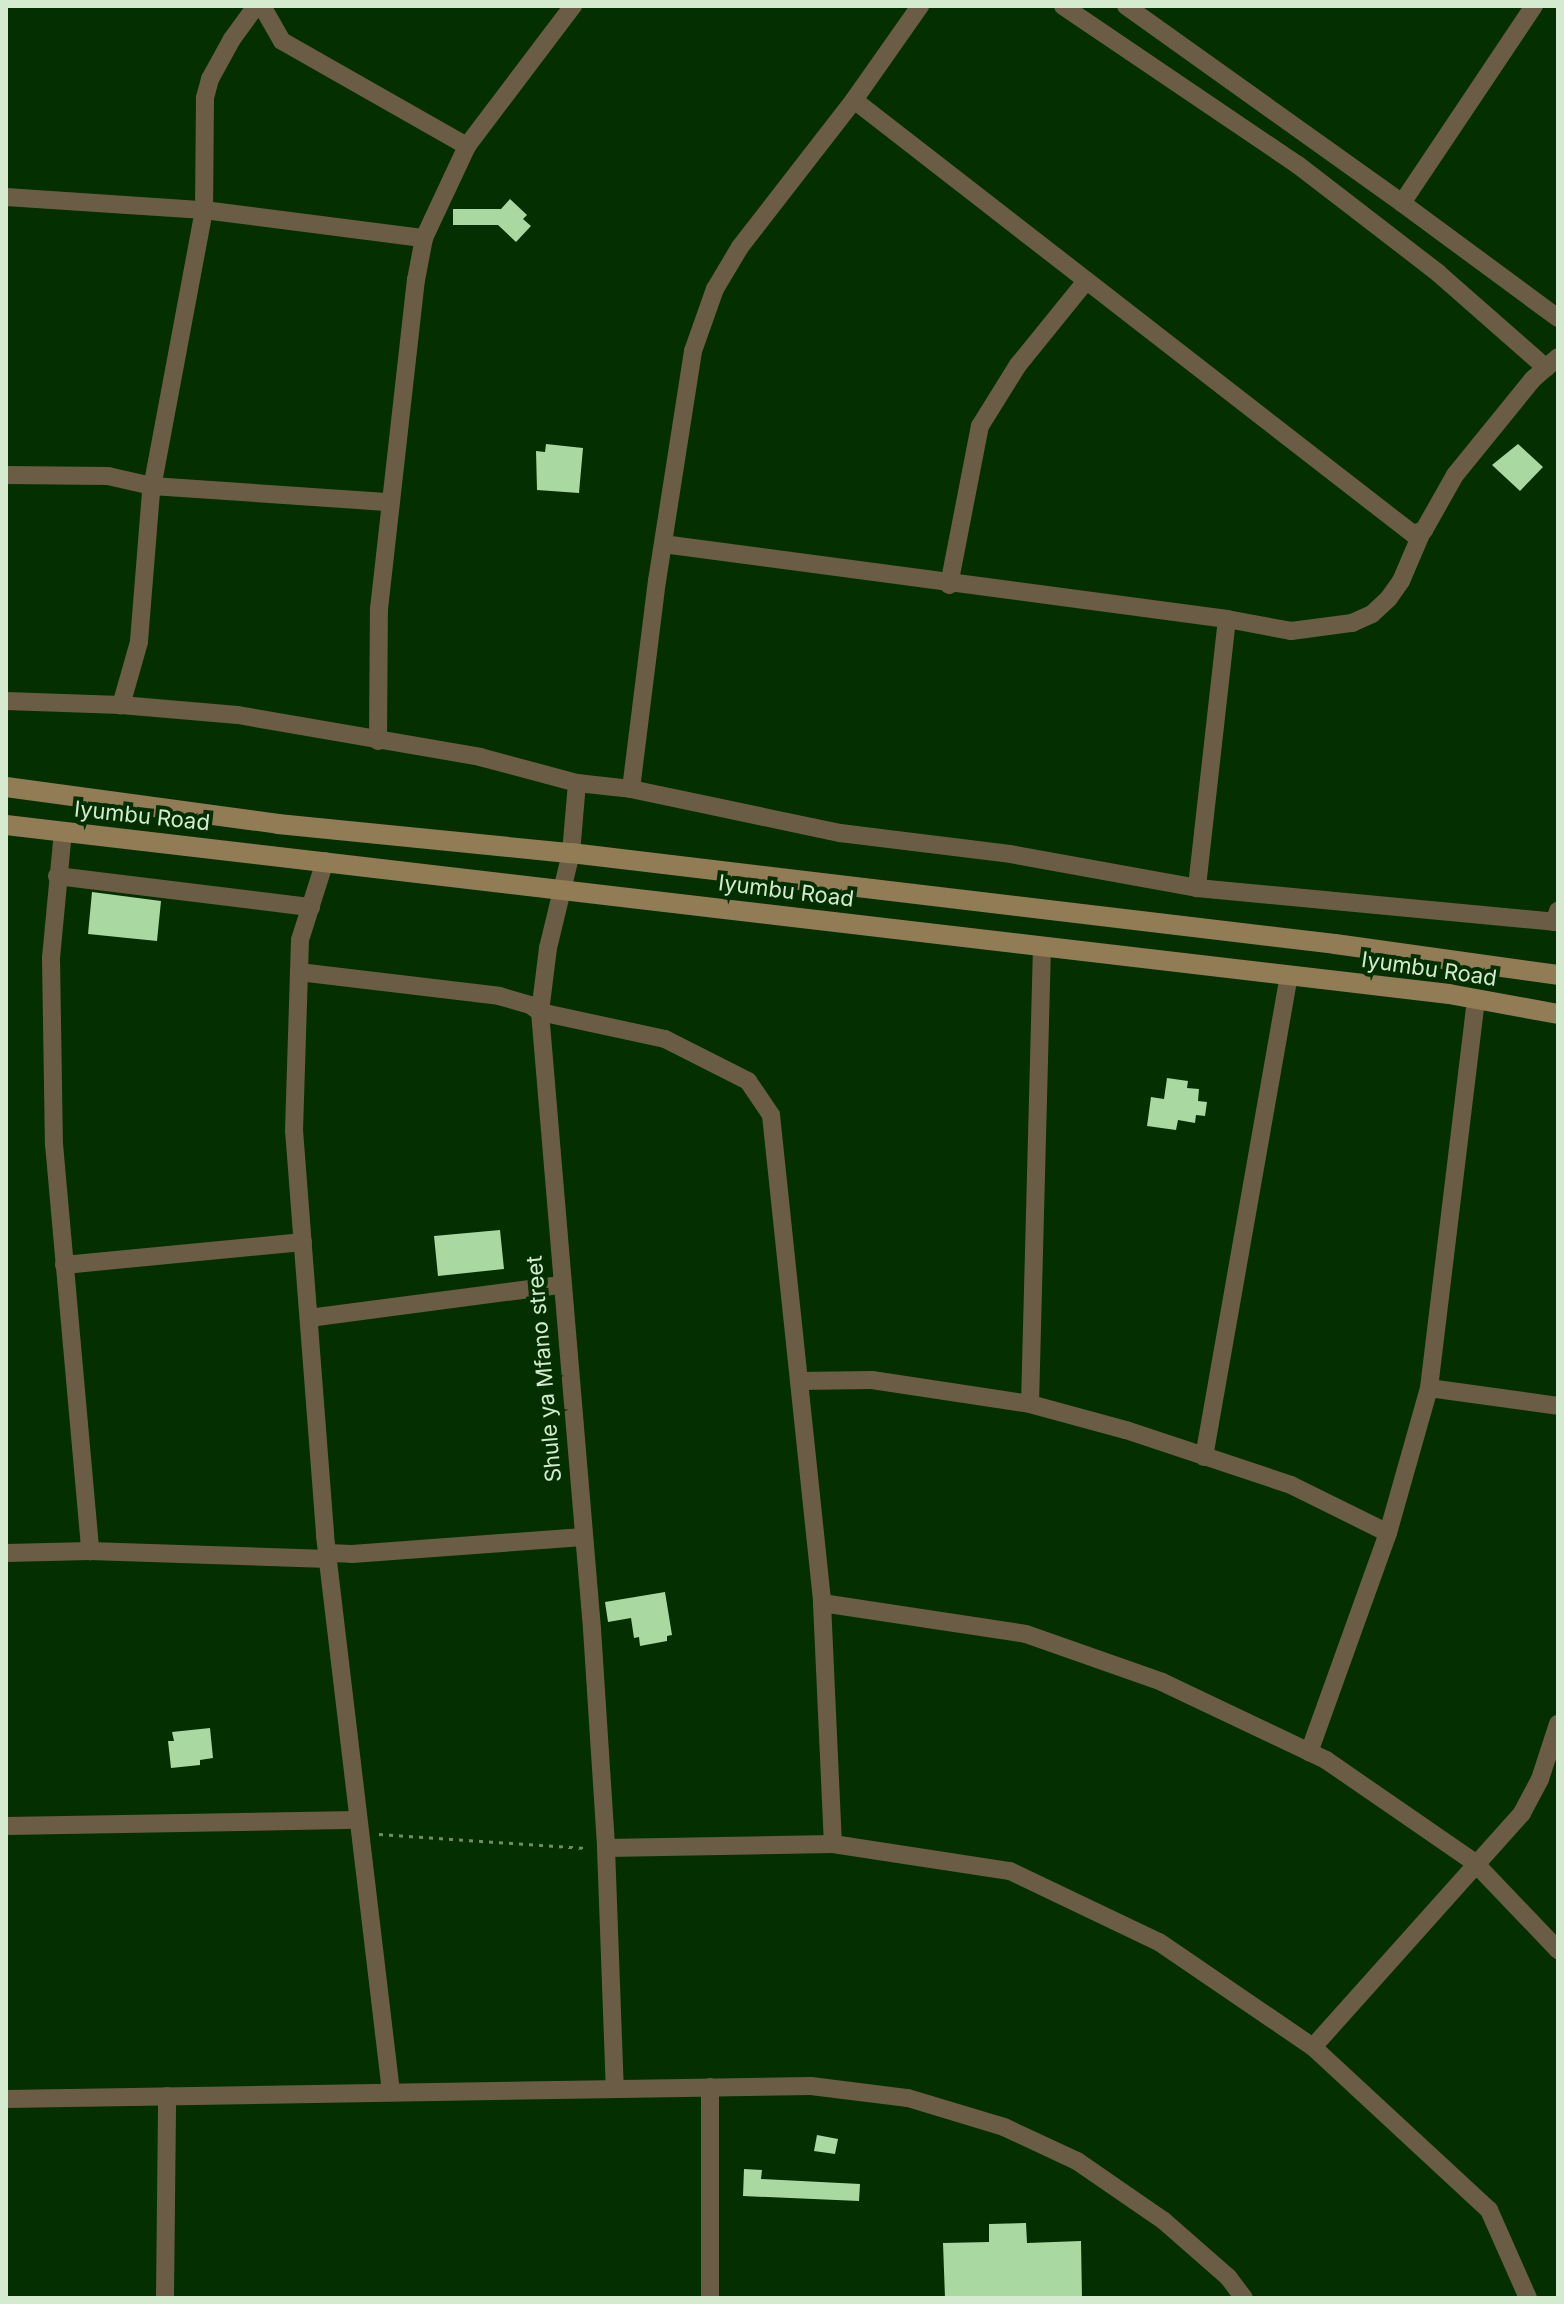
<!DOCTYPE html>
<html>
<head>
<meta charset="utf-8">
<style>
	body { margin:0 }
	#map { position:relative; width:1564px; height:2304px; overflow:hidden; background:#042f00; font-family:Inter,sans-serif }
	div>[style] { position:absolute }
	.building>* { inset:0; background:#a9d8a1 }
	.path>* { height:3px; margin-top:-1.5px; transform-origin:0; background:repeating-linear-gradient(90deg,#6c8d68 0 4px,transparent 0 10px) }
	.street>* { height:18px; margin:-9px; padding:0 9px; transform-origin:9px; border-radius:9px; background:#6b5d45 }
	.secondary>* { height:20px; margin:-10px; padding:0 10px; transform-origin:10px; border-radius:10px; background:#927c55 }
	span { translate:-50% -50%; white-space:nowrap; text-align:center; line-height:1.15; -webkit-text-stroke:8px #042f00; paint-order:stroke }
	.street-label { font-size:22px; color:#d4ebcf }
	.frame { position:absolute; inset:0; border:8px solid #d4ebcf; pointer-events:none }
</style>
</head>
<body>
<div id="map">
	<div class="building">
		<div style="clip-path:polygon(510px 199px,527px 215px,523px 219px,531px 226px,516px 242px,498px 225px,453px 225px,453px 209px,501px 209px)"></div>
		<div style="clip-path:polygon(546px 444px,583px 448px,579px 493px,537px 490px,536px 451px,545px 452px)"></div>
		<div style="clip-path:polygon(1518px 444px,1543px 467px,1520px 491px,1492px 465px)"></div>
		<div style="clip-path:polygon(92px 892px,161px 901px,157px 941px,88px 934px)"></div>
		<div style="clip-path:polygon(1167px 1078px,1188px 1081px,1187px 1088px,1199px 1089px,1198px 1101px,1207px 1102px,1205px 1116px,1196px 1115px,1195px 1123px,1178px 1120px,1176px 1130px,1147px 1126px,1151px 1097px,1164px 1099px)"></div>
		<div style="clip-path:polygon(500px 1230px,504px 1269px,438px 1276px,434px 1236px)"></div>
		<div style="clip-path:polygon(665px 1592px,672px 1635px,667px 1636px,667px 1641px,640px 1646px,639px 1637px,634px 1638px,631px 1618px,608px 1622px,605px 1602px)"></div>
		<div style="clip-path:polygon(210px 1728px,213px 1758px,200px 1760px,200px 1765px,171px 1768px,168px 1741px,174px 1741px,172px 1732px)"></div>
		<div style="clip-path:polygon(817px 2135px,838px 2139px,835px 2154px,814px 2151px)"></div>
		<div style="clip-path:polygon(744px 2169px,762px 2170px,761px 2179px,860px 2184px,859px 2201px,743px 2196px)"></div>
		<div style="clip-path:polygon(1026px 2223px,1027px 2243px,1081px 2241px,1082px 2298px,945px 2298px,943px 2243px,989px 2242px,989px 2224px)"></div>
	</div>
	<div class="path">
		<div style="left:379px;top:1834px;width:207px;rotate:3.9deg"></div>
	</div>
	<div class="street">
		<div style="left:256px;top:6px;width:41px;rotate:126deg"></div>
		<div style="left:232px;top:39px;width:46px;rotate:118.8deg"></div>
		<div style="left:210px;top:79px;width:20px;rotate:105deg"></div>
		<div style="left:205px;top:98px;width:112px;rotate:90.5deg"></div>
		<div style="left:204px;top:210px;width:222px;rotate:7.3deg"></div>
		<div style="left:262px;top:6px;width:40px;rotate:60.3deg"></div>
		<div style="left:282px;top:41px;width:213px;rotate:29.6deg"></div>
		<div style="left:1063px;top:6px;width:284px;rotate:34.1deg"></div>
		<div style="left:1298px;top:165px;width:177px;rotate:37.6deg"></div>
		<div style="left:1438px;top:273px;width:144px;rotate:41.3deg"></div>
		<div style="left:1126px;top:6px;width:339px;rotate:35.5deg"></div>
		<div style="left:1402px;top:203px;width:237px;rotate:-56.2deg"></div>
		<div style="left:854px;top:100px;width:708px;rotate:37.83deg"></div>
		<div style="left:1413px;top:534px;width:12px;rotate:-20deg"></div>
		<div style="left:1424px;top:530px;width:63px;rotate:-60.6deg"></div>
		<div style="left:1455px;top:475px;width:124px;rotate:-50.9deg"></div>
		<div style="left:1533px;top:379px;width:33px;rotate:-41deg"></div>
		<div style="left:6px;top:197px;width:198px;rotate:3.8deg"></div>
		<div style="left:204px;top:210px;width:287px;rotate:100.6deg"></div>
		<div style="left:151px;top:492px;width:150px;rotate:94.6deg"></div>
		<div style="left:139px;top:642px;width:66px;rotate:105.9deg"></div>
		<div style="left:1402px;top:203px;width:194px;rotate:36.4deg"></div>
		<div style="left:6px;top:475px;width:102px;rotate:0.6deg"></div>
		<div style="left:108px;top:476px;width:45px;rotate:12.8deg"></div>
		<div style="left:152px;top:486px;width:238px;rotate:3.9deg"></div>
		<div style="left:663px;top:544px;width:569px;rotate:7.57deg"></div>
		<div style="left:1227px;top:619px;width:271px;rotate:96.4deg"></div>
		<div style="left:949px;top:585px;width:162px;rotate:-79deg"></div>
		<div style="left:980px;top:426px;width:72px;rotate:-58.1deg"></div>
		<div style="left:1018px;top:365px;width:108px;rotate:-51deg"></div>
		<div style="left:1227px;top:619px;width:65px;rotate:10.6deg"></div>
		<div style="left:1291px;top:631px;width:62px;rotate:-7.5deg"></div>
		<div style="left:1352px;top:623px;width:22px;rotate:-24deg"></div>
		<div style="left:1372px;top:614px;width:23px;rotate:-43deg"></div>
		<div style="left:1389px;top:598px;width:21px;rotate:-55deg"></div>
		<div style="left:1401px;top:581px;width:53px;rotate:-66.8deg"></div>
		<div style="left:6px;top:701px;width:115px;rotate:2deg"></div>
		<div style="left:121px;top:705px;width:117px;rotate:4.9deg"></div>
		<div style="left:238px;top:715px;width:246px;rotate:9.8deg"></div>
		<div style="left:480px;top:757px;width:100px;rotate:15deg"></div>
		<div style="left:577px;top:783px;width:54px;rotate:6.3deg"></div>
		<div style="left:631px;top:789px;width:214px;rotate:11.9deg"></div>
		<div style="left:840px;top:833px;width:171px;rotate:7deg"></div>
		<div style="left:1010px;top:854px;width:190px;rotate:10.3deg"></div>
		<div style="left:1197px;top:888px;width:359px;rotate:5.4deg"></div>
		<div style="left:1554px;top:922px;width:12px;rotate:-70deg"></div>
		<div style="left:378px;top:741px;width:132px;rotate:-89.6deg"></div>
		<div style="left:379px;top:609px;width:331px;rotate:-83.6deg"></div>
		<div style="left:416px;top:280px;width:43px;rotate:-79.2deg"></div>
		<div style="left:424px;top:238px;width:102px;rotate:-64.9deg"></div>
		<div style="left:467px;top:146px;width:176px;rotate:-52.9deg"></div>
		<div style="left:577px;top:783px;width:70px;rotate:94.9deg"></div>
		<div style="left:571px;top:853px;width:98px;rotate:103.6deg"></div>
		<div style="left:548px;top:948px;width:64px;rotate:97.1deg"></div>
		<div style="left:540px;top:1012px;width:619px;rotate:85.18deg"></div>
		<div style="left:592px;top:1629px;width:219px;rotate:86.3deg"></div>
		<div style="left:606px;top:1848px;width:241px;rotate:87.9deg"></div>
		<div style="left:631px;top:789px;width:210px;rotate:-82.9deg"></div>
		<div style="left:657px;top:581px;width:233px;rotate:-81.1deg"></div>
		<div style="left:693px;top:351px;width:66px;rotate:-70.5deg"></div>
		<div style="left:715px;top:289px;width:49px;rotate:-59.2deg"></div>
		<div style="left:740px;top:247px;width:186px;rotate:-52.2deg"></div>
		<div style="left:854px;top:100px;width:115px;rotate:-54.9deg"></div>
		<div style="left:63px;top:831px;width:128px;rotate:95.4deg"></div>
		<div style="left:51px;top:958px;width:186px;rotate:89.1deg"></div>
		<div style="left:54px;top:1144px;width:409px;rotate:84.9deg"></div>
		<div style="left:325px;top:861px;width:83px;rotate:107.6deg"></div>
		<div style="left:300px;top:940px;width:190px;rotate:91.8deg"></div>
		<div style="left:294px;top:1130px;width:407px;rotate:85.6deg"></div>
		<div style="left:325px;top:1536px;width:560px;rotate:83.23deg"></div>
		<div style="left:57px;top:876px;width:256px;rotate:7deg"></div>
		<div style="left:299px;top:972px;width:201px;rotate:6.8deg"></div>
		<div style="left:499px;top:996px;width:32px;rotate:16deg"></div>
		<div style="left:530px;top:1005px;width:12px;rotate:35deg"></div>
		<div style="left:540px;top:1012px;width:128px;rotate:12.2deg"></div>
		<div style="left:665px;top:1039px;width:93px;rotate:26.8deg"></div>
		<div style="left:748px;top:1081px;width:41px;rotate:55.9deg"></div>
		<div style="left:771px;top:1115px;width:491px;rotate:84deg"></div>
		<div style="left:822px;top:1603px;width:241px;rotate:87.4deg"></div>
		<div style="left:64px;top:1265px;width:240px;rotate:-5.5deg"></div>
		<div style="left:309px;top:1318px;width:254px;rotate:-7.5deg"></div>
		<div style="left:799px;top:1381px;width:73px;rotate:-0.8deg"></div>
		<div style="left:872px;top:1380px;width:160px;rotate:8.6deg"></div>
		<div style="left:1030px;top:1404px;width:99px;rotate:15.2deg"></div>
		<div style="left:1126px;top:1430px;width:174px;rotate:18.4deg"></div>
		<div style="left:1291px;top:1485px;width:108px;rotate:26.3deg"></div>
		<div style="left:1388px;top:1533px;width:233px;rotate:109.8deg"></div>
		<div style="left:1429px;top:1388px;width:130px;rotate:7.9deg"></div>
		<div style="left:1030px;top:1404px;width:458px;rotate:-88.5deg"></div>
		<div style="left:1204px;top:1457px;width:488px;rotate:-80deg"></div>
		<div style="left:1388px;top:1533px;width:151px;rotate:-74.2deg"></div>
		<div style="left:1429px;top:1388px;width:392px;rotate:-83.1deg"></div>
		<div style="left:6px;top:1553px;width:84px;rotate:-1.4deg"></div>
		<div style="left:90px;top:1551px;width:238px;rotate:1.9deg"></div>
		<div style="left:327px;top:1553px;width:25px;rotate:2deg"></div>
		<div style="left:352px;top:1554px;width:232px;rotate:-4.2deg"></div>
		<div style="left:822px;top:1603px;width:206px;rotate:8.6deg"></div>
		<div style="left:1026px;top:1634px;width:144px;rotate:19.4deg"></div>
		<div style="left:1162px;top:1682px;width:182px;rotate:25.4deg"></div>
		<div style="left:1326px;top:1760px;width:180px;rotate:34.6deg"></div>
		<div style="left:1474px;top:1862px;width:122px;rotate:46.3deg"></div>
		<div style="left:6px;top:1826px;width:351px;rotate:-1deg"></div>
		<div style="left:606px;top:1848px;width:227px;rotate:-1deg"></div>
		<div style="left:833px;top:1844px;width:179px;rotate:8.7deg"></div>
		<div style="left:1010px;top:1871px;width:165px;rotate:25.5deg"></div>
		<div style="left:1159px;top:1942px;width:186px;rotate:34.3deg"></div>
		<div style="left:1313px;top:2047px;width:240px;rotate:42.8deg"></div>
		<div style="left:1489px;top:2210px;width:96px;rotate:66.1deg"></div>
		<div style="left:1313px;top:2047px;width:314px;rotate:-48.2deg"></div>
		<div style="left:1522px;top:1813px;width:38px;rotate:-62deg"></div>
		<div style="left:1540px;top:1779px;width:58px;rotate:-71.9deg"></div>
		<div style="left:6px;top:2099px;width:805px;rotate:-0.93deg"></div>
		<div style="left:811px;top:2086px;width:98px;rotate:7.1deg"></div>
		<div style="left:908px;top:2098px;width:100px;rotate:16.8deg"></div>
		<div style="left:1004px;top:2127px;width:81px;rotate:25deg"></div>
		<div style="left:1077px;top:2161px;width:106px;rotate:34.6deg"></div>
		<div style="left:1164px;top:2221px;width:85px;rotate:41.2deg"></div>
		<div style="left:1228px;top:2277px;width:26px;rotate:53deg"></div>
		<div style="left:165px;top:2298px;width:202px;rotate:-89.4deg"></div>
		<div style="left:710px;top:2298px;width:211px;rotate:-90deg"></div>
	</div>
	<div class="secondary">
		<div style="left:6px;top:787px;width:275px;rotate:7.7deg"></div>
		<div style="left:278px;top:824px;width:294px;rotate:5.7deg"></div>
		<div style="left:571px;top:853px;width:769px;rotate:6.79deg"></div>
		<div style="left:1335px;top:944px;width:225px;rotate:7.9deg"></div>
		<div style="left:6px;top:825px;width:1453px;rotate:6.68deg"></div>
		<div style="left:1449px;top:994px;width:111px;rotate:10.4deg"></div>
	</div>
	<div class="street-label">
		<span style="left:142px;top:816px;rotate:6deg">Iyumbu Road</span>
		<span style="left:786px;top:891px;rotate:7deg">Iyumbu Road</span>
		<span style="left:1429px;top:969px;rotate:8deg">Iyumbu Road</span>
		<span style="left:544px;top:1369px;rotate:-95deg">Shule ya Mfano street</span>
	</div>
	<div class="frame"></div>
</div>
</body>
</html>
